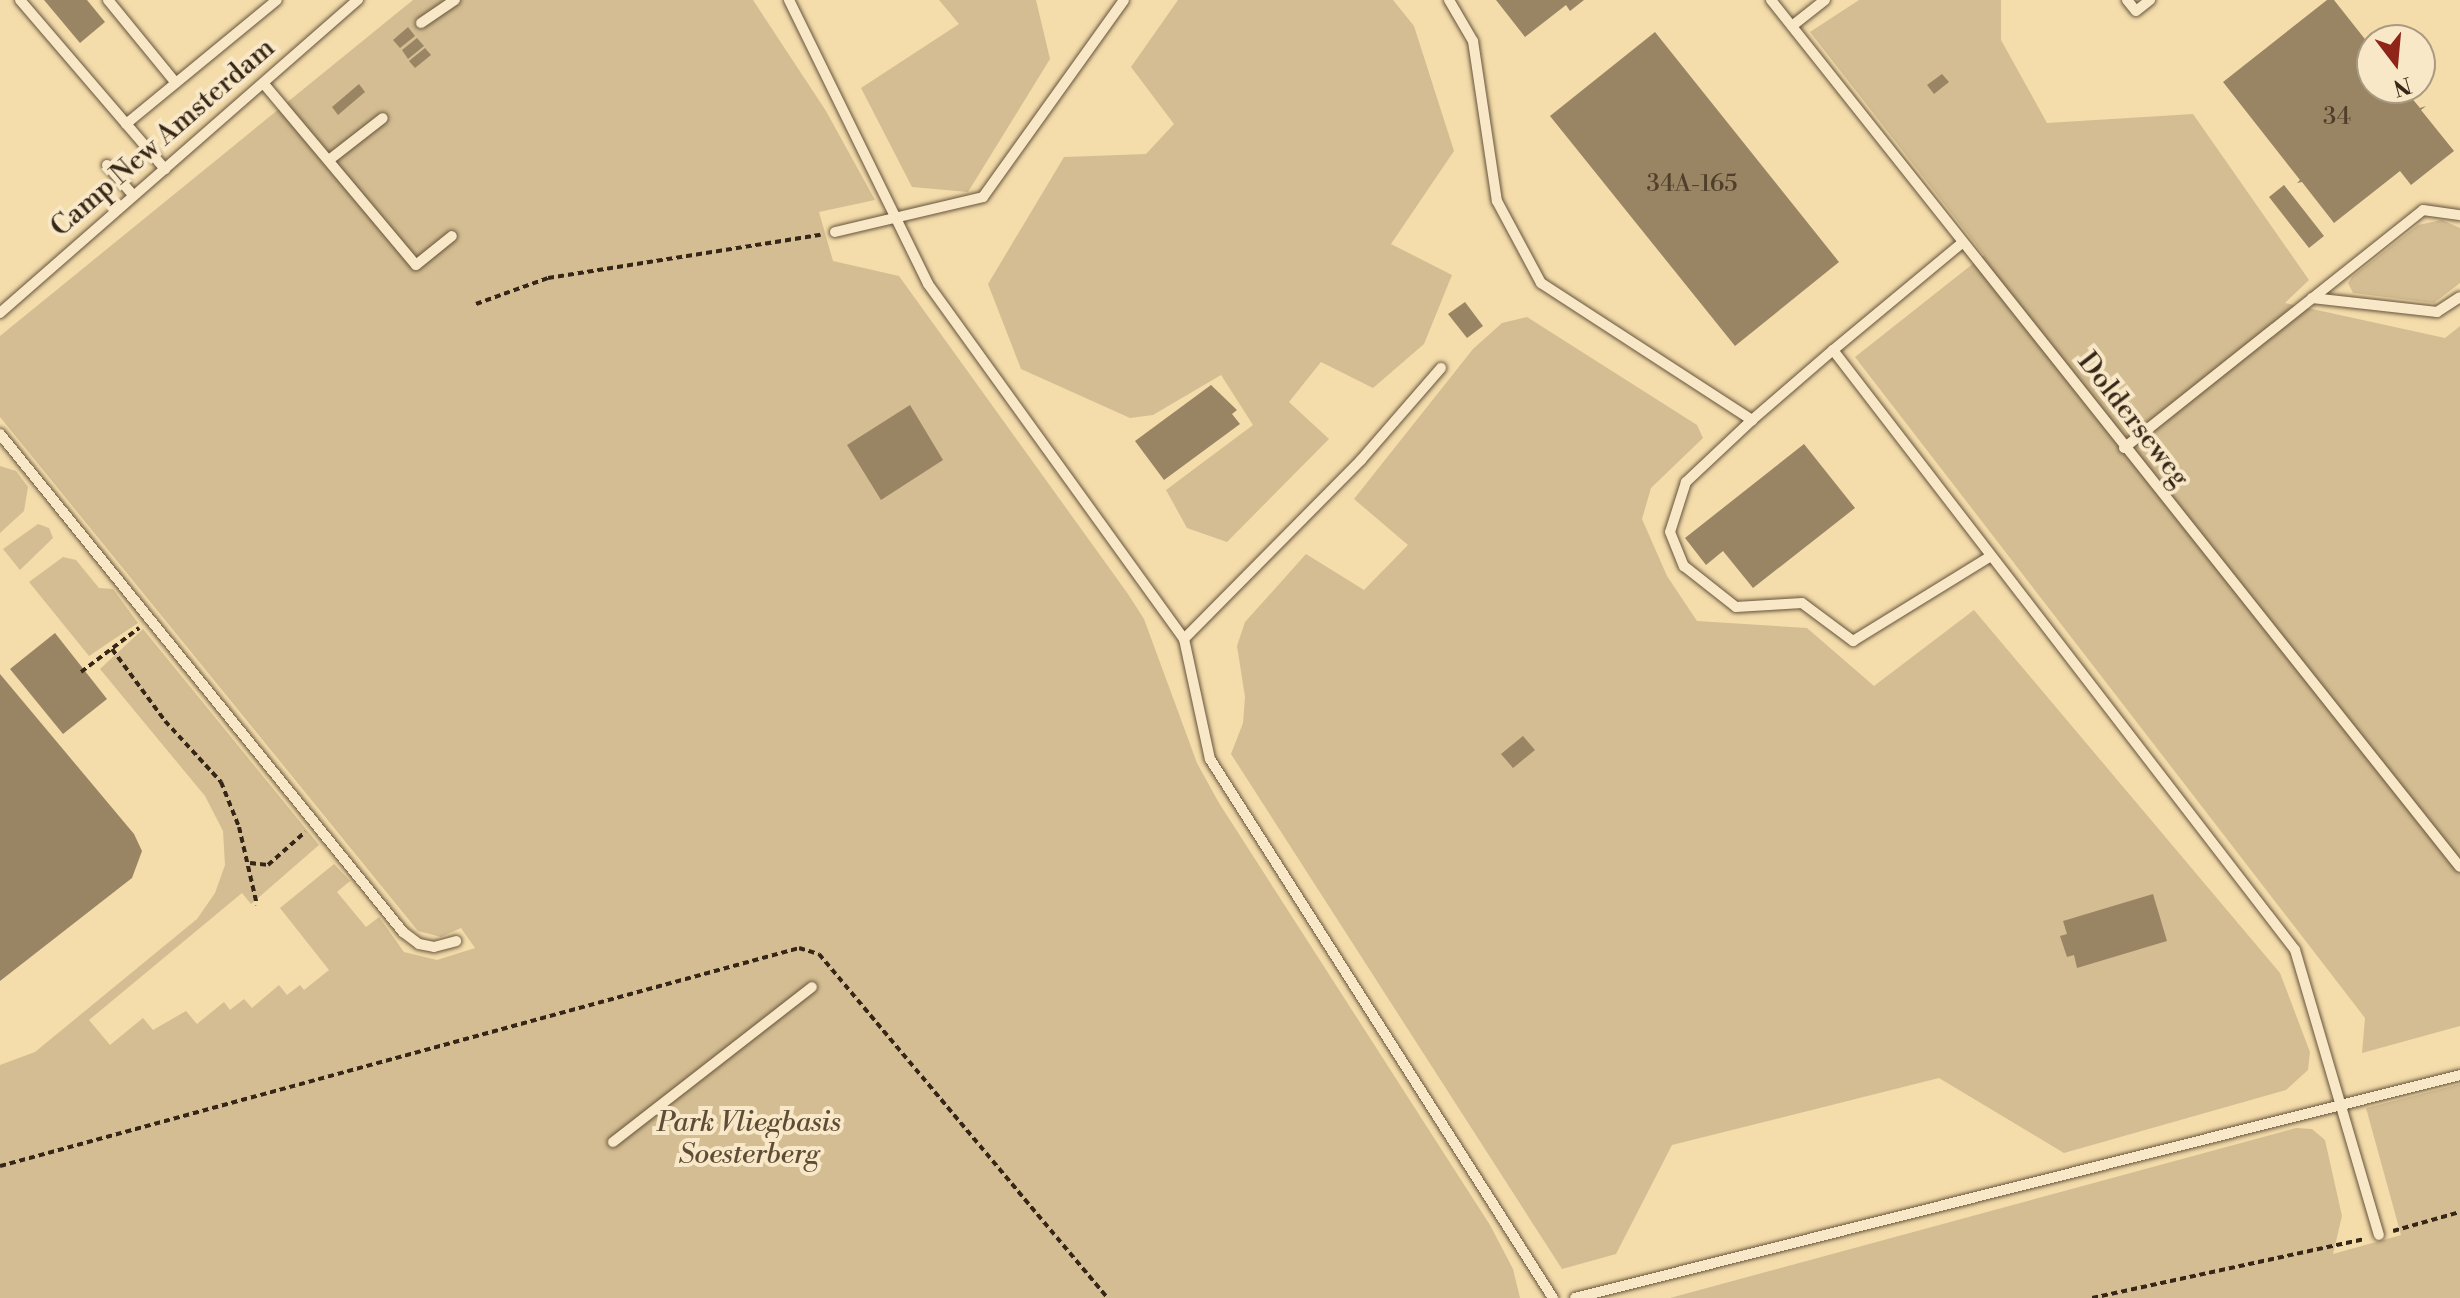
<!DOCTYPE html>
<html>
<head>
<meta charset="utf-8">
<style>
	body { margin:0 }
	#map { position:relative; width:2460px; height:1298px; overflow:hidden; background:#f4dcab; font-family:"Libre Bodoni",serif }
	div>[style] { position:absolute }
	.green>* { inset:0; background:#d4bd92 }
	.building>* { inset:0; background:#998564 }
	.path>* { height:4px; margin-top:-2px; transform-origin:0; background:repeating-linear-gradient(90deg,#362617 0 6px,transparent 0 10px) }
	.roads { filter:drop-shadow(0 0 2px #66543c) drop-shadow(0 0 2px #66543c) }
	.lane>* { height:10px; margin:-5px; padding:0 5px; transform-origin:5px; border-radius:5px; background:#f8e8c8 }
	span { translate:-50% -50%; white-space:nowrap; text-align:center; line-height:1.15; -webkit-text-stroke:8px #f8e8c8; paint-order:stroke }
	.number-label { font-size:24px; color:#4f3e2a }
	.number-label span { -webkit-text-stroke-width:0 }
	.street-label { font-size:28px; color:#362617 }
	.park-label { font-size:28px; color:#5e4c36; font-style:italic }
	.north { position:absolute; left:2356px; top:24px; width:80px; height:80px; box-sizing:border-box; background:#f8e8c8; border:2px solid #aa9a81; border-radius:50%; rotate:164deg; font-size:22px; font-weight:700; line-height:32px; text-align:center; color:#362617 }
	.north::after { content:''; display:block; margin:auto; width:28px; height:36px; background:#8f2418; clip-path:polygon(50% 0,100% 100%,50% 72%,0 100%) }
</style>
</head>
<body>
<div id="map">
	<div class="green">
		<div style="clip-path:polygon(413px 0,753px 0,826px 111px,875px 200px,819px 212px,833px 261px,899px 276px,1128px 594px,1144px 619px,1197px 763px,1219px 803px,1490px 1225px,1513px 1269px,1520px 1298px,0 1298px,0 1065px,35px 1052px,197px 919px,215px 893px,225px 865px,223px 831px,205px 796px,100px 669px,143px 629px,319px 845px,251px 904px,242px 893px,89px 1020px,110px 1045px,143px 1018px,153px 1030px,186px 1011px,197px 1024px,224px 1002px,230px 1010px,244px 999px,252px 1008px,279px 985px,287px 995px,300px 985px,304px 990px,329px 970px,280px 908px,334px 864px,350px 881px,337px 892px,366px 927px,379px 917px,404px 952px,437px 960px,475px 948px,461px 928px,441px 937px,418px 931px,0 417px,0 336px)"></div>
		<div style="clip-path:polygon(939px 0,1036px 0,1050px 59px,968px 192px,912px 187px,861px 88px,959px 24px)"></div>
		<div style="clip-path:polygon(1178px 0,1393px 0,1414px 26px,1454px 151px,1391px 244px,1452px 275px,1424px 344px,1373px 388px,1321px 362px,1289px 402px,1329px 439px,1227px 542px,1187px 528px,1166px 490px,1253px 425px,1221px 375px,1153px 415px,1130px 418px,1021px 369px,988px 284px,1064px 157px,1146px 154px,1174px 124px,1131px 67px)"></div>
		<div style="clip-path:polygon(1859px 0,2001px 0,2001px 40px,2047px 123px,2193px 114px,2309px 280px,2285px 303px,2445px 338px,2460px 326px,2460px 1026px,2362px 1053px,2365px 1018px,1855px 357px,1984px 255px,1810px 32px)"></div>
		<div style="clip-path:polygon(2442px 220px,2460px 228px,2460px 283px,2434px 303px,2353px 293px,2348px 283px,2353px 276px,2418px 225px)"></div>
		<div style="clip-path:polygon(1527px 317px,1697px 425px,1703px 438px,1651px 488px,1642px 519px,1667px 576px,1697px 621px,1807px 628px,1874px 686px,1974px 610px,2280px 973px,2310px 1052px,2308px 1070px,2286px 1090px,2064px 1153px,1939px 1078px,1672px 1145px,1616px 1254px,1562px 1269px,1231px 754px,1243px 723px,1245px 697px,1237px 646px,1245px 622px,1306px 554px,1364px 590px,1408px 545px,1354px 499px,1473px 349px,1502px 323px)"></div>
		<div style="clip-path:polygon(0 466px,16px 471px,28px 487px,24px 511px,0 533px)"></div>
		<div style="clip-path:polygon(38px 524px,49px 528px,53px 538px,20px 570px,3px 549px)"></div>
		<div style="clip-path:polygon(63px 557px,76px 560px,99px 588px,113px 589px,138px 623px,89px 656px,29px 582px)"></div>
		<div style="clip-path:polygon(2460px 1084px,2460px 1298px,1670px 1298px,2296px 1128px,2312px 1129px,2325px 1140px,2342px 1216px,2333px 1254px,2401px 1235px,2366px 1108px)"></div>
	</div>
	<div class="building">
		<div style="clip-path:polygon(44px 0,87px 0,105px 22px,80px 43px)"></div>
		<div style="clip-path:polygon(1496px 0,1584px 0,1570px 11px,1566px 5px,1525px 37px)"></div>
		<div style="clip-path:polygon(2327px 0,2334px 0,2372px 48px,2372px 88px,2414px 93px,2410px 96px,2420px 108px,2426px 106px,2421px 110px,2454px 151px,2411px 185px,2400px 171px,2334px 223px,2302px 182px,2297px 183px,2300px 180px,2223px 82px)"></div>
		<div style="clip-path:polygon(408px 27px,415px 36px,400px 48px,393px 40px)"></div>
		<div style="clip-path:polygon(1655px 32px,1839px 262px,1735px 346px,1550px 116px)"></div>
		<div style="clip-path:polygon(417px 38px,424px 46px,408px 59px,402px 50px)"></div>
		<div style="clip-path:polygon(425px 48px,431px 55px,415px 68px,409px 61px)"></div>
		<div style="clip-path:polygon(1942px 74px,1949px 82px,1934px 94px,1927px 85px)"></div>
		<div style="clip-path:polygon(359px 84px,365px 92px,338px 115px,332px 107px)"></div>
		<div style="clip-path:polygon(2284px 185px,2324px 236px,2309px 248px,2269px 197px)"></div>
		<div style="clip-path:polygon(1465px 302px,1483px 326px,1467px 338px,1448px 314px)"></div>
		<div style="clip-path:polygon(1211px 385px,1237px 410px,1232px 414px,1240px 424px,1164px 480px,1135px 441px)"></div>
		<div style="clip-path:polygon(910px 405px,943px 460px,881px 500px,847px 445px)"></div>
		<div style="clip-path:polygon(1804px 444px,1855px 508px,1753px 588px,1723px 551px,1706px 565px,1685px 538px)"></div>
		<div style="clip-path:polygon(55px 633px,107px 699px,63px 734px,10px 669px)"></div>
		<div style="clip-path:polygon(0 674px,134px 834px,142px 851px,132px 878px,0 981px)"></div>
		<div style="clip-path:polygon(1523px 736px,1535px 750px,1513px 768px,1501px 754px)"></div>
		<div style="clip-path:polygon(2153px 894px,2167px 941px,2077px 968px,2074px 955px,2067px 957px,2060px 936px,2067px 934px,2063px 921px)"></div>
	</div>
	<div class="path">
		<div style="left:476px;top:304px;width:77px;rotate:-19.9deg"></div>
		<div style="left:548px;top:278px;width:276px;rotate:-9deg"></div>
		<div style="left:112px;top:649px;width:89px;rotate:53.6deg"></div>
		<div style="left:165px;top:721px;width:83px;rotate:47.4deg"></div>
		<div style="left:221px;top:782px;width:48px;rotate:68.2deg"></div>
		<div style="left:239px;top:827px;width:80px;rotate:77deg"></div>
		<div style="left:81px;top:672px;width:73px;rotate:-37.2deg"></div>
		<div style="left:250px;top:863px;width:18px;rotate:6deg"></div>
		<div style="left:268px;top:865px;width:50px;rotate:-41.7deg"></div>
		<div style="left:0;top:1166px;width:828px;rotate:-15.26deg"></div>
		<div style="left:799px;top:948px;width:21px;rotate:17deg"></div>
		<div style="left:819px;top:954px;width:449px;rotate:50deg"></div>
		<div style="left:2393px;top:1231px;width:70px;rotate:-15.8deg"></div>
		<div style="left:2092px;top:1298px;width:279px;rotate:-12.2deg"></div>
	</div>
	<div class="roads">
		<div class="lane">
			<div style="left:20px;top:0;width:223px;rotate:49.4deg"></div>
			<div style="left:108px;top:0;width:107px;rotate:50.7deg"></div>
			<div style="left:789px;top:0;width:316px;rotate:63.9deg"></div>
			<div style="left:928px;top:284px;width:438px;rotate:54.2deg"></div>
			<div style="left:1184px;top:639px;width:123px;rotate:77.8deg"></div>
			<div style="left:1210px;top:759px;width:639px;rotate:57.53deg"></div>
			<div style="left:1449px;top:0;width:48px;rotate:59.7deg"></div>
			<div style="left:1473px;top:41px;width:162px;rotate:81.5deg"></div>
			<div style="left:1497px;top:201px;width:93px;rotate:61.8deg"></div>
			<div style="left:1541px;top:283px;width:252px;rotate:33deg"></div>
			<div style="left:1752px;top:420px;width:107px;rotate:-40.8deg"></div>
			<div style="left:1771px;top:0;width:1107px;rotate:51.53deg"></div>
			<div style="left:2127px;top:0;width:14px;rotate:51deg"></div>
			<div style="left:2136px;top:11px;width:18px;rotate:-38deg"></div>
			<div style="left:421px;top:23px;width:41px;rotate:-34.1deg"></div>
			<div style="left:1792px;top:26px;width:42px;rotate:-38.2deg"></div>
			<div style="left:264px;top:84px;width:236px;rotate:50deg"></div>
			<div style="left:416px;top:265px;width:46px;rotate:-38.9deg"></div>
			<div style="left:126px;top:124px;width:195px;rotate:-39.4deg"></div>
			<div style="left:329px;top:160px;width:68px;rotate:-37.9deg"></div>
			<div style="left:107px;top:165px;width:40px;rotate:49deg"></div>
			<div style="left:835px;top:232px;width:152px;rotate:-13.3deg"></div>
			<div style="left:983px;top:197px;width:242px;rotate:-54.4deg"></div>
			<div style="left:1962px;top:243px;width:168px;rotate:140.3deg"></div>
			<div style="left:1833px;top:350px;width:757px;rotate:52.4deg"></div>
			<div style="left:2295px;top:950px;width:297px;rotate:73.6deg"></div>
			<div style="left:2312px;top:298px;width:126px;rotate:6.4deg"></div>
			<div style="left:2437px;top:312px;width:27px;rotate:-33deg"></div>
			<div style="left:0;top:313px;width:476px;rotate:-41.2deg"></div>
			<div style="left:1752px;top:420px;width:91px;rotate:136.8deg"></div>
			<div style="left:1686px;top:482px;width:52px;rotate:107.7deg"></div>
			<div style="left:1670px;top:532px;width:37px;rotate:68deg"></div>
			<div style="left:1684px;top:566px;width:66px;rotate:38.3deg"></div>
			<div style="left:1736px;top:607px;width:66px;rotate:-3.5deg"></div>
			<div style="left:1802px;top:603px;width:64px;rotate:36.7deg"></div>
			<div style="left:1853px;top:641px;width:162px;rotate:-31.6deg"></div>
			<div style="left:0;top:434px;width:641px;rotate:51.02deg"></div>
			<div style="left:403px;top:932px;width:20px;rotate:37deg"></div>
			<div style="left:419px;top:944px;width:15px;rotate:11deg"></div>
			<div style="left:434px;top:947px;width:23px;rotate:-15deg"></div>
			<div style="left:2124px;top:448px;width:382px;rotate:-38.5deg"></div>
			<div style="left:2423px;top:210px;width:37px;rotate:8deg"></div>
			<div style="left:1184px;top:639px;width:252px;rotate:-45.3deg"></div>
			<div style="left:1361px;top:460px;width:122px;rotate:-49deg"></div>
			<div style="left:613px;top:1142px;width:252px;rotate:-37.9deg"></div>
			<div style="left:1575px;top:1298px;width:913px;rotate:-14.14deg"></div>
		</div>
	</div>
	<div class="number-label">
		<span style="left:2337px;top:118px">34</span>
		<span style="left:1692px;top:185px">34A-165</span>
	</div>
	<div class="street-label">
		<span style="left:163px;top:138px;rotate:-41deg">Camp New Amsterdam</span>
		<span style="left:2133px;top:420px;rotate:52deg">Dolderseweg</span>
	</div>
	<div class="park-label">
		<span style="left:749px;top:1139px">Park Vliegbasis<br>Soesterberg</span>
	</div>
	<div class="north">N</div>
</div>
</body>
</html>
